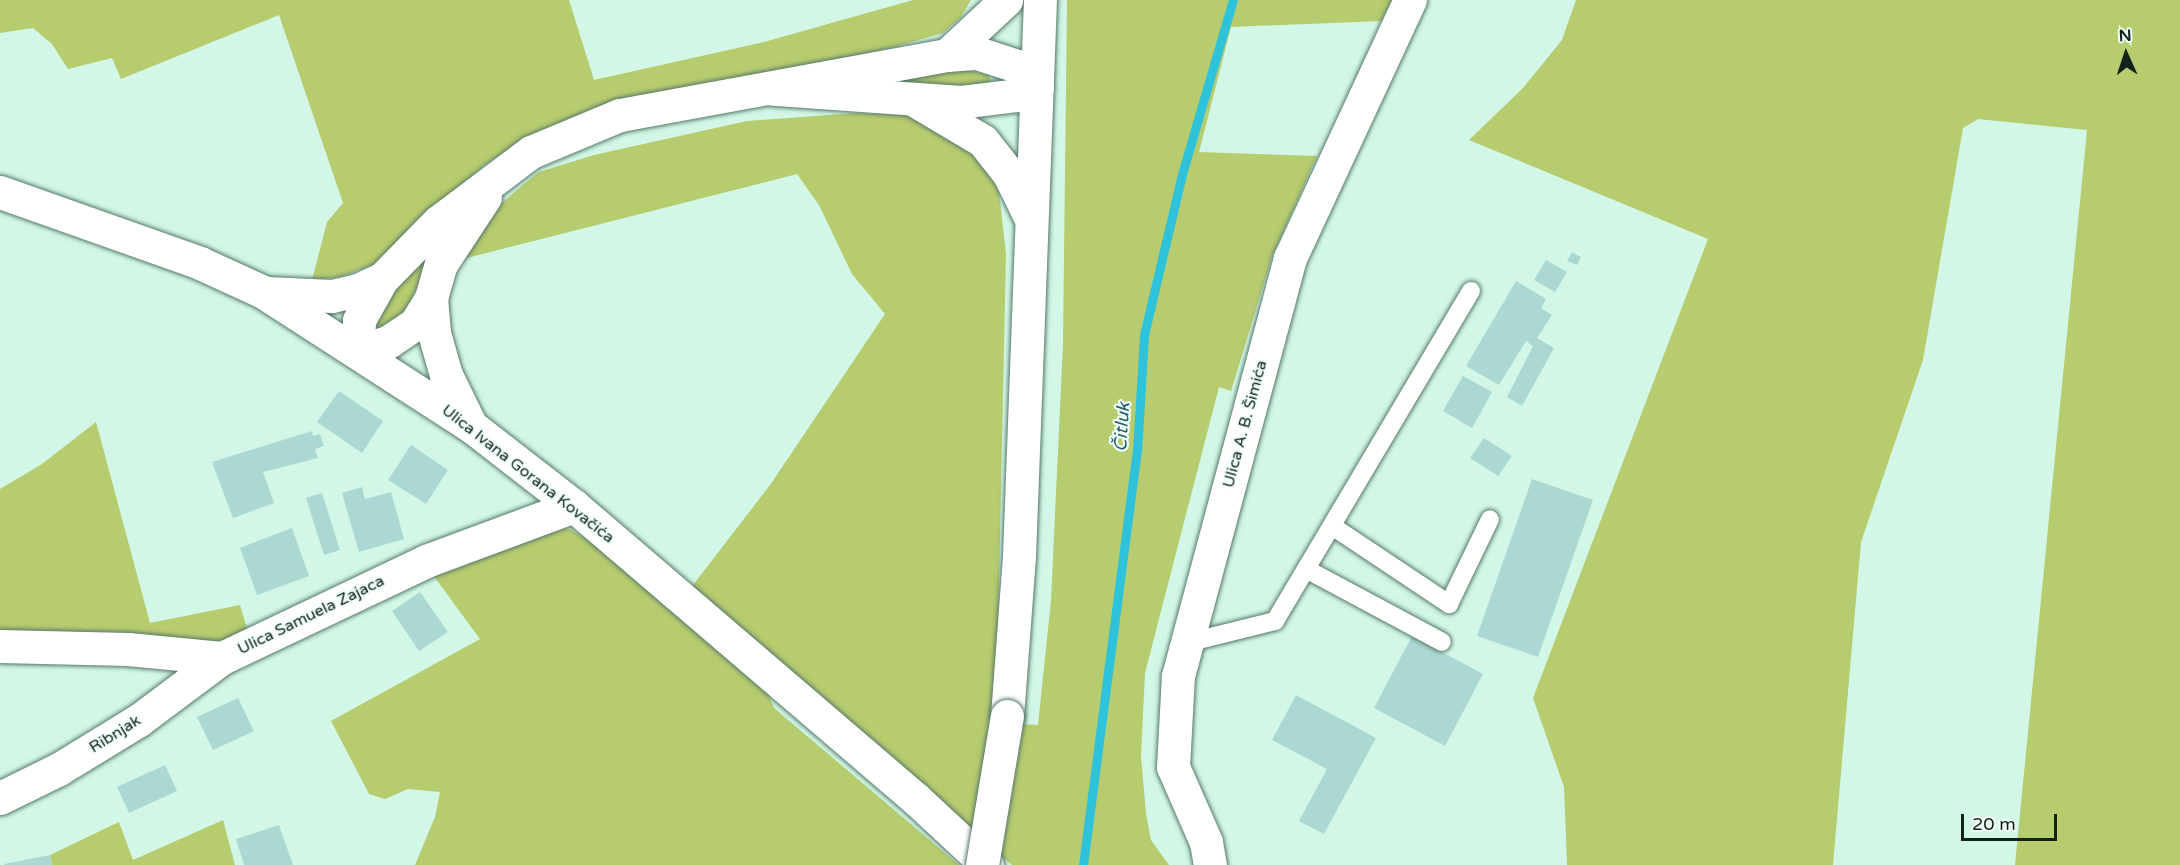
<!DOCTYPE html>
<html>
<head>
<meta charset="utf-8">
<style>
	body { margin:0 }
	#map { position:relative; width:2180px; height:865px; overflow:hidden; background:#d2f7e6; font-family:"Varela Round",sans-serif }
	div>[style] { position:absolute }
	.green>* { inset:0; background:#b7cb6f }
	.stream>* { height:9px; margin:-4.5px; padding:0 4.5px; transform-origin:4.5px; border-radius:4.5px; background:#2ec3db }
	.building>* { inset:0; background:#acd8d3 }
	.roads { filter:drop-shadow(0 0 2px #567868) drop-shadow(0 0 2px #567868) }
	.lane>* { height:18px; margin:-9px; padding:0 9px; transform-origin:9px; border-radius:9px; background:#fff }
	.street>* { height:33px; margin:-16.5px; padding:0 16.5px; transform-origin:16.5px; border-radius:16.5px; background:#fff }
	.secondary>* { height:33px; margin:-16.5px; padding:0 16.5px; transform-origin:16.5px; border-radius:16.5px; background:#fff }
	.primary>* { height:33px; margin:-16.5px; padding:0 16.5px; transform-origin:16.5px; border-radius:16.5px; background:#fff }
	.bridges { filter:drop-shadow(0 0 2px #567868) drop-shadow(0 0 2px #567868) }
	.primary-bridge>* { height:33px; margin:-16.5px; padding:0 16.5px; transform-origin:16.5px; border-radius:16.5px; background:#fff }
	span { translate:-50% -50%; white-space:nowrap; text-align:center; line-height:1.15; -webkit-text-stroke:4.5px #f0fff7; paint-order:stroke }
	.street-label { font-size:16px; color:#13211b }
	.water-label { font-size:18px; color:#1f5963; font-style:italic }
	.north { position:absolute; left:2096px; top:24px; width:60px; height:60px; -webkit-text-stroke:4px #f0fff7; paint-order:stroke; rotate:357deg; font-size:16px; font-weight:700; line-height:24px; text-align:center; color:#13211b }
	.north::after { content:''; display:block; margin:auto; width:21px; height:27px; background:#13211b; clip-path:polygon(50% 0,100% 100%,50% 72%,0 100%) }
	.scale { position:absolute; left:1961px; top:814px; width:96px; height:27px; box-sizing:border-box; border:3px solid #13211b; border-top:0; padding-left:8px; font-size:18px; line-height:21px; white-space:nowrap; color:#13211b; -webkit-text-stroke:4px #f0fff7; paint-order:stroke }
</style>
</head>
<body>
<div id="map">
	<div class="green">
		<div style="clip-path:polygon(0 0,569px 0,594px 80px,764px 42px,913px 0,971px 0,961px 17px,943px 33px,891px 48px,648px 99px,530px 135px,483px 166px,375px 264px,340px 277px,312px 280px,327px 222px,343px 203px,279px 15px,121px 79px,112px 58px,68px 69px,52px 44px,33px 28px,0 33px)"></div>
		<div style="clip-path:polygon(1067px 0,1392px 0,1381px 21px,1231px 27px,1199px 152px,1317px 156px,1272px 257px,1231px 391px,1219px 387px,1145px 673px,1141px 757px,1146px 813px,1151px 840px,1169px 865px,1012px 865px,690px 589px,770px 485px,885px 314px,852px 274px,819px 205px,797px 174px,463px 259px,485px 218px,518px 189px,539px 172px,594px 155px,747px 121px,855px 113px,914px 115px,947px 127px,983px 162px,999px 192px,1006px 254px,997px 677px,988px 722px,1038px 725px,1051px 600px,1063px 344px)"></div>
		<div style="clip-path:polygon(1576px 0,2180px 0,2180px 865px,2015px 865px,2087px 130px,1978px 119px,1963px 128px,1923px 360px,1861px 542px,1833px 865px,1567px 865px,1564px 787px,1533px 698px,1708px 239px,1469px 140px,1523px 88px,1562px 40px)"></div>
		<div style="clip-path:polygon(958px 68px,989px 75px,992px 87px,951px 91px,882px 80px)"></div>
		<div style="clip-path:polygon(434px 249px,406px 311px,380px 327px,375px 320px,378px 305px)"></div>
		<div style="clip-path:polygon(96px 422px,150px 623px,240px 605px,249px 635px,209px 643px,0 637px,0 489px,42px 464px)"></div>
		<div style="clip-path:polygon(553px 525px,572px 530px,596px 546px,766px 688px,774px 708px,959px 865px,415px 865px,435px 817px,440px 792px,408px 789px,385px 799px,369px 794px,331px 721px,480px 639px,433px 575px)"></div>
		<div style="clip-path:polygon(223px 820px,235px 865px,52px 865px,50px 855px,119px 822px,133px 860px)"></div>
	</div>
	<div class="stream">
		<div style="left:1083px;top:865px;width:418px;rotate:-82.6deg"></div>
		<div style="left:1137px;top:451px;width:116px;rotate:-86.5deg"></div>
		<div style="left:1144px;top:335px;width:165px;rotate:-76.7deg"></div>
		<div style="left:1182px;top:174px;width:181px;rotate:-73.7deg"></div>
	</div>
	<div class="building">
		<div style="clip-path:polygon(1572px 252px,1581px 257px,1577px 265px,1567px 261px)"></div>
		<div style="clip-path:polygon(1546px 260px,1567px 272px,1555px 292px,1534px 280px)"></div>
		<div style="clip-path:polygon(1516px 281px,1546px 299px,1541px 308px,1552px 315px,1537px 338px,1554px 348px,1522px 406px,1507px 397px,1533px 346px,1526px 341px,1499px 385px,1466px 366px)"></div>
		<div style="clip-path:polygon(1463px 376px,1492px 392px,1472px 428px,1443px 411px)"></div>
		<div style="clip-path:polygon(339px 391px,383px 421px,362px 453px,317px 422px)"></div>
		<div style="clip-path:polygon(312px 431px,313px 436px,320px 434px,324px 446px,315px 449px,318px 458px,263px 472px,274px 503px,233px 518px,212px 462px)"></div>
		<div style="clip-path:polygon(1484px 438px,1512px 456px,1498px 476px,1470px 458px)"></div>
		<div style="clip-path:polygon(411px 445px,448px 470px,426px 504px,388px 480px)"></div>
		<div style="clip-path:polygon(1532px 479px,1593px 500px,1538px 657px,1477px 636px)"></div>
		<div style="clip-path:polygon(362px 487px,365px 499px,391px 492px,404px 539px,359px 552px,342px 493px)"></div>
		<div style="clip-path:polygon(322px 493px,340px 550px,324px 555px,306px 498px)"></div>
		<div style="clip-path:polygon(292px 528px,309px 576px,257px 595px,240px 548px)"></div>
		<div style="clip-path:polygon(420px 592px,448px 632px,419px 651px,392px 611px)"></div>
		<div style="clip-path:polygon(1412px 636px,1483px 674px,1445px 746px,1374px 708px)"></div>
		<div style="clip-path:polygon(1296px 695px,1376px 738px,1324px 834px,1299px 821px,1327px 769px,1272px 740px)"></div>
		<div style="clip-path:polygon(238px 698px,254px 731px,213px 750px,197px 717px)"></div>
		<div style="clip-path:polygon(165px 765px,177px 791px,129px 813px,117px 787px)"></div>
		<div style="clip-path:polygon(279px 825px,293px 865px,244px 865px,236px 839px)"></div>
		<div style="clip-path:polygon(50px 855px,52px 865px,5px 865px,4px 864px)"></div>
	</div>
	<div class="roads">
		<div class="lane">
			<div style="left:1332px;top:526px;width:141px;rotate:33.7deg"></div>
			<div style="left:1449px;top:604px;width:94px;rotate:-64.2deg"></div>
			<div style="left:1306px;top:569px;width:154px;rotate:28.2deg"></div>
			<div style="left:1186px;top:643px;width:92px;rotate:-13.9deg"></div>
			<div style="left:1275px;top:621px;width:384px;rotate:-59.3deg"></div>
		</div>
		<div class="street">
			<div style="left:0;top:646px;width:128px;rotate:1.3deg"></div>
			<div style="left:128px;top:649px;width:94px;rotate:5.5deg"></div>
			<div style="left:0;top:798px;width:66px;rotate:-26.2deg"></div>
			<div style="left:59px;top:769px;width:94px;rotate:-31.5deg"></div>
			<div style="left:139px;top:720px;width:104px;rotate:-36.8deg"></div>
			<div style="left:222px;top:658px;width:226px;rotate:-25.4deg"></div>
			<div style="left:426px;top:561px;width:158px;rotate:-20.4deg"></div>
			<div style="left:1210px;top:865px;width:23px;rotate:-100deg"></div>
			<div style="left:1206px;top:842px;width:82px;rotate:-113.7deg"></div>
			<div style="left:1173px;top:767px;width:91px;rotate:-86.9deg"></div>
			<div style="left:1178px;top:676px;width:433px;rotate:-75deg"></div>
			<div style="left:1290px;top:258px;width:285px;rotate:-65.1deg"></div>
		</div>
		<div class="secondary">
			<div style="left:0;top:192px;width:212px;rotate:19.5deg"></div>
			<div style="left:200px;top:263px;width:69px;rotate:24.7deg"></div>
			<div style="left:263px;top:292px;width:247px;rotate:32.8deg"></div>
			<div style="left:471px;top:426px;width:130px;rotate:37.8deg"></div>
			<div style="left:574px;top:506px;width:450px;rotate:40.6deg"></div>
			<div style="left:916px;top:799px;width:97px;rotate:42.9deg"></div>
			<div style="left:267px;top:293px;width:65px;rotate:2.6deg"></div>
			<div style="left:332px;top:296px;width:27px;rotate:-13deg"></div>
			<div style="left:358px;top:290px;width:26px;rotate:-25deg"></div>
			<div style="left:382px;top:279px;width:80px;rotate:-45.5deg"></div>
			<div style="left:438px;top:222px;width:116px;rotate:-37deg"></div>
			<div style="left:531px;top:152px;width:96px;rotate:-22.6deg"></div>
			<div style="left:620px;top:115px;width:332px;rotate:-10.4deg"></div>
			<div style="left:947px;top:55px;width:30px;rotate:-4deg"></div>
			<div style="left:977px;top:53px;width:42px;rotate:18deg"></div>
			<div style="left:1017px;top:66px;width:29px;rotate:46deg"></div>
			<div style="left:1037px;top:87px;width:22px;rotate:158deg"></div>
			<div style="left:1017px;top:95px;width:56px;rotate:172.9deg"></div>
			<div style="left:961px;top:102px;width:188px;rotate:-176deg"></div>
			<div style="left:431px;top:298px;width:35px;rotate:85deg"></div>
			<div style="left:434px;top:333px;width:44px;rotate:74.1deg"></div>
			<div style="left:446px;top:375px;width:57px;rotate:63.9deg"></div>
			<div style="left:357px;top:351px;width:32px;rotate:-16deg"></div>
			<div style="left:388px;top:342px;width:32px;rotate:-34deg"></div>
			<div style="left:415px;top:324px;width:31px;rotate:-58deg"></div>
			<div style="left:431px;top:298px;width:35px;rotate:-74deg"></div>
			<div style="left:441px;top:264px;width:80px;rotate:-56.7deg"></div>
			<div style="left:357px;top:351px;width:31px;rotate:-86deg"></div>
			<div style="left:359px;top:320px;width:47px;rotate:-60.7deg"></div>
		</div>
		<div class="primary">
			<div style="left:947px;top:55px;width:81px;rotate:-43deg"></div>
			<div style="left:916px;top:101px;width:78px;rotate:30.8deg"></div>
			<div style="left:983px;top:141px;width:42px;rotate:51.8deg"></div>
			<div style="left:1009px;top:174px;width:46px;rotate:64deg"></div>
			<div style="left:1007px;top:716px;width:160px;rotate:-85.7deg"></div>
			<div style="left:1019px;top:556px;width:556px;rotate:-87.84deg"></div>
		</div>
	</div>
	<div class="bridges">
		<div class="primary-bridge">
			<div style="left:982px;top:865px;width:151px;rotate:-80.5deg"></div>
		</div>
	</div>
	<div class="street-label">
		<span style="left:1245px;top:424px;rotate:-75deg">Ulica A. B. Šimića</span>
		<span style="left:528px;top:474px;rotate:38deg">Ulica Ivana Gorana Kovačića</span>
		<span style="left:311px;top:615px;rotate:-26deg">Ulica Samuela Zajaca</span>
		<span style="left:115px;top:734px;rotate:-32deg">Ribnjak</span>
	</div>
	<div class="water-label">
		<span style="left:1122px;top:427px;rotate:-86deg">Čitluk</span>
	</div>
	<div class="north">N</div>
	<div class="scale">20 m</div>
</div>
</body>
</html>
